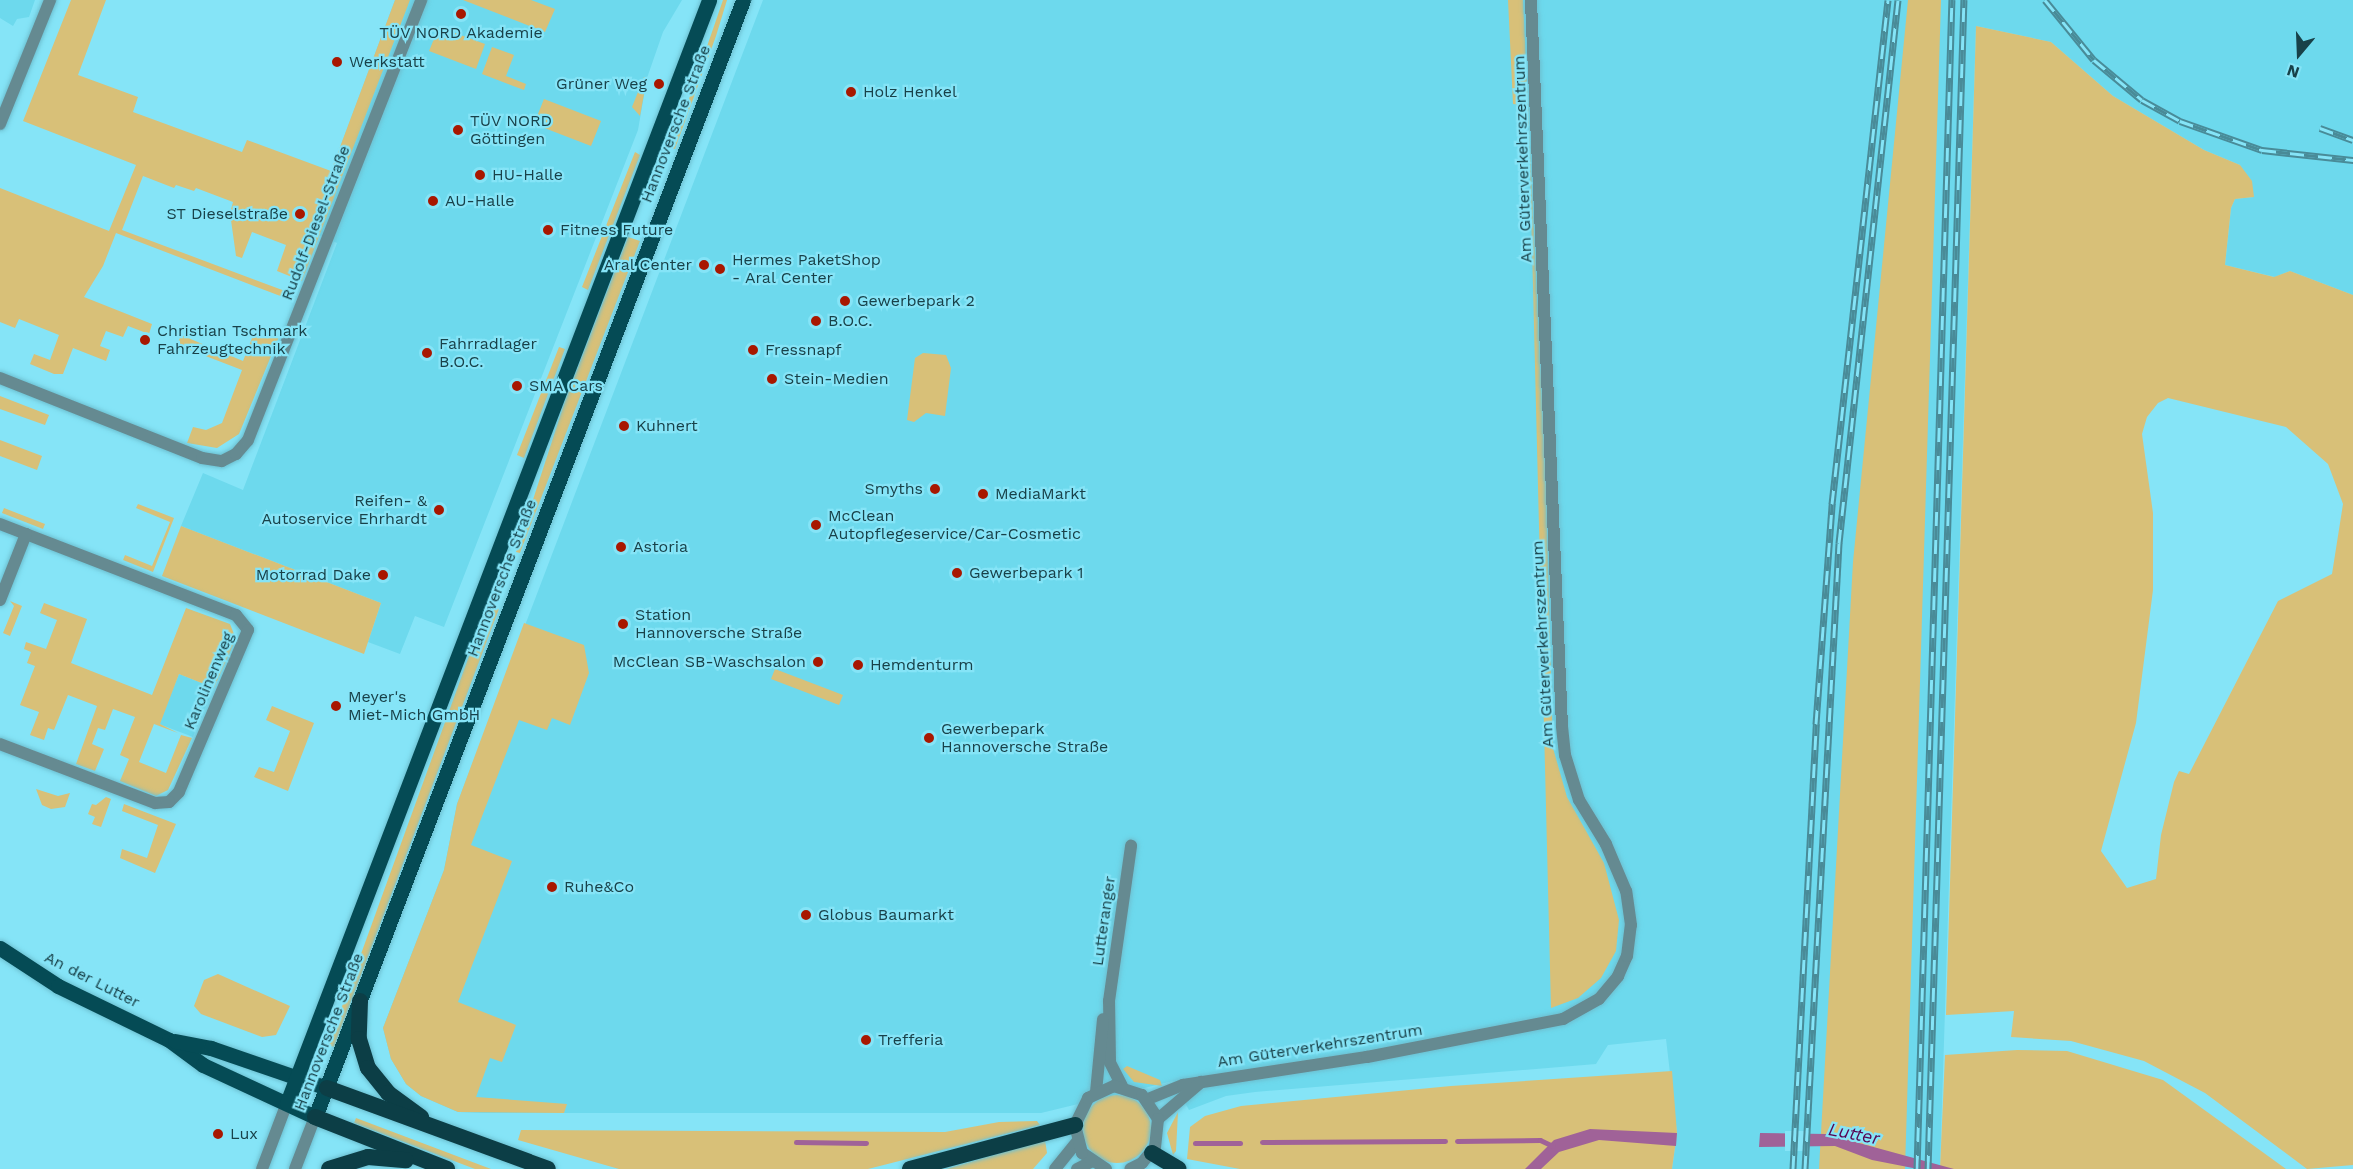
<!DOCTYPE html>
<html>
<head>
<meta charset="utf-8">
<style>
	body { margin:0 }
	#map { position:relative; width:2353px; height:1169px; overflow:hidden; background:#85e4f7; font-family:"Work Sans",sans-serif }
	div>[style] { position:absolute }
	.built>* { inset:0; background:#6dd9ed }
	.green>* { inset:0; background:#d8c078 }
	.round { border-radius:50% }
	.water>* { inset:0; background:#a06298 }
	.pier>* { inset:0; background:#85e4f7 }
	.stream>* { height:5px; margin:-2.5px; padding:0 2.5px; transform-origin:2.5px; border-radius:2.5px; background:#a06298 }
	.roads { filter:drop-shadow(0 0 2px #6dc0d1) drop-shadow(0 0 2px #6dc0d1) }
	.minor>* { height:12px; margin:-6px; padding:0 6px; transform-origin:6px; border-radius:6px; background:#658a91 }
	.tertiary>* { height:12px; margin:-6px; padding:0 6px; transform-origin:6px; border-radius:6px; background:#658a91 }
	.primary>* { height:15px; margin:-7.5px; padding:0 7.5px; transform-origin:7.5px; border-radius:7.5px; background:#054b55 }
	.trunk>* { height:16px; margin:-8px; padding:0 8px; transform-origin:8px; border-radius:8px; background:#0c3e46 }
	.rail>* { height:7px; margin-top:-3.5px; transform-origin:0; background:repeating-linear-gradient(90deg,#85e4f7 0 14px,#498b98 0 28px); box-sizing:border-box; border-block:2px solid #498b98 }
	.dots>* { width:16px; height:16px; translate:-50% -50%; box-sizing:border-box; border:3px solid #85e4f7; border-radius:50% }
	span { translate:-50% -50%; white-space:nowrap; text-align:center; line-height:1.15; -webkit-text-stroke:4.5px #85e4f7; paint-order:stroke }
	.poi-label { font-size:16px; color:#184149 }
	.left { translate:0 -50%; text-align:left }
	.right { translate:-100% -50%; text-align:right }
	.street-label { font-size:16px; color:#184149 }
	.water-label { font-size:18px; color:#560451; font-style:italic }
	.north { position:absolute; left:2269px; top:24px; width:60px; height:60px; -webkit-text-stroke:4px #85e4f7; paint-order:stroke; rotate:199deg; font-size:16px; font-weight:700; line-height:24px; text-align:center; color:#184149 }
	.north::after { content:''; display:block; margin:auto; width:21px; height:27px; background:#184149; clip-path:polygon(50% 0,100% 100%,50% 72%,0 100%) }
</style>
</head>
<body>
<div id="map">
	<div class="built">
		<div style="clip-path:polygon(0 0,35px 0,29px 17px,17px 19px,13px 26px,0 18px)"></div>
		<div style="clip-path:polygon(395px 0,682px 0,663px 32px,647px 78px,638px 130px,444px 627px,415px 616px,400px 654px,368px 642px,381px 603px,181px 526px,203px 473px,243px 490px,337px 243px,309px 231px)"></div>
		<div style="clip-path:polygon(763px 0,2353px 0,2353px 295px,2290px 271px,2275px 277px,2225px 265px,2231px 208px,2235px 199px,2254px 197px,2240px 165px,2204px 150px,2113px 96px,2051px 42px,1976px 26px,1940px 1169px,1672px 1169px,1677px 1133px,1666px 1039px,1608px 1045px,1596px 1064px,1255px 1092px,1226px 1096px,1189px 1110px,1173px 1081px,1041px 1113px,483px 1113px,458px 1112px,421px 1096px,406px 1084px,391px 1059px,383px 1028px,444px 870px,457px 804px)"></div>
		<div style="clip-path:polygon(179px 674px,214px 688px,193px 737px,159px 724px)"></div>
	</div>
	<div class="green">
		<div style="clip-path:polygon(71px 0,106px 0,78px 75px,138px 97px,133px 112px,242px 152px,247px 140px,331px 171px,395px 0,410px 0,302px 281px,277px 271px,286px 245px,252px 232px,242px 258px,236px 256px,230px 213px,233px 202px,196px 188px,194px 191px,176px 185px,174px 188px,143px 176px,122px 230px,285px 291px,283px 297px,116px 233px,103px 266px,84px 297px,152px 324px,149px 334px,128px 326px,123px 337px,106px 331px,100px 346px,110px 350px,106px 361px,73px 348px,63px 374px,54px 374px,30px 364px,34px 354px,50px 360px,59px 335px,19px 319px,15px 328px,0 322px,0 188px,109px 231px,136px 165px,23px 121px)"></div>
		<div style="clip-path:polygon(463px 0,531px 0,555px 9px,545px 32px)"></div>
		<div style="clip-path:polygon(723px 0,727px 0,716px 36px,675px 149px,672px 148px)"></div>
		<div style="clip-path:polygon(1508px 0,1523px 0,1529px 125px,1546px 489px,1553px 748px,1567px 797px,1604px 863px,1619px 920px,1616px 951px,1601px 978px,1578px 998px,1551px 1008px,1529px 126px,1520px 122px,1522px 105px,1513px 104px)"></div>
		<div style="clip-path:polygon(1908px 0,1941px 0,1905px 1169px,1819px 1169px,1853px 562px)"></div>
		<div style="clip-path:polygon(evenodd,1976px 26px,2051px 42px,2113px 96px,2204px 150px,2240px 165px,2252px 181px,2254px 197px,2235px 199px,2231px 208px,2225px 265px,2274px 277px,2290px 271px,2353px 295px,2353px 1165px,2307px 1169px,2205px 1093px,2144px 1061px,2071px 1041px,2011px 1037px,2014px 1011px,1946px 1015px,1976px 26px,2168px 398px,2286px 427px,2328px 464px,2343px 504px,2332px 574px,2278px 601px,2189px 774px,2179px 771px,2174px 782px,2161px 835px,2156px 879px,2127px 888px,2101px 851px,2136px 723px,2153px 590px,2153px 513px,2142px 434px,2147px 417px,2158px 403px,2168px 398px)"></div>
		<div style="clip-path:polygon(439px 27px,485px 44px,476px 69px,429px 51px)"></div>
		<div style="clip-path:polygon(492px 47px,514px 55px,506px 76px,526px 84px,524px 90px,482px 74px)"></div>
		<div style="clip-path:polygon(644px 77px,647px 78px,640px 116px,632px 107px)"></div>
		<div style="clip-path:polygon(544px 99px,601px 121px,591px 146px,534px 124px)"></div>
		<div style="clip-path:polygon(635px 152px,640px 155px,588px 290px,582px 287px)"></div>
		<div style="clip-path:polygon(628px 237px,640px 241px,520px 553px,516px 552px,565px 401px)"></div>
		<div style="clip-path:polygon(269px 327px,281px 332px,239px 434px,217px 448px,187px 443px,193px 427px,206px 430px,222px 423px,242px 370px,177px 345px,181px 335px,243px 361px,254px 333px,266px 337px)"></div>
		<div style="clip-path:polygon(559px 347px,565px 349px,524px 458px,517px 455px)"></div>
		<div style="clip-path:polygon(923px 353px,946px 355px,951px 368px,945px 416px,926px 413px,914px 422px,907px 420px,915px 358px)"></div>
		<div style="clip-path:polygon(0 396px,49px 415px,45px 425px,0 409px)"></div>
		<div style="clip-path:polygon(0 440px,42px 456px,37px 470px,0 456px)"></div>
		<div style="clip-path:polygon(138px 504px,174px 518px,153px 572px,123px 560px,125px 555px,152px 566px,170px 522px,136px 508px)"></div>
		<div style="clip-path:polygon(4px 508px,45px 524px,43px 529px,2px 513px)"></div>
		<div style="clip-path:polygon(181px 526px,381px 603px,364px 654px,162px 576px)"></div>
		<div style="clip-path:polygon(490px 598px,499px 609px,334px 1047px,328px 1045px)"></div>
		<div style="clip-path:polygon(10px 601px,22px 606px,10px 636px,3px 633px,14px 606px)"></div>
		<div style="clip-path:polygon(44px 603px,87px 619px,71px 663px,152px 695px,186px 608px,230px 624px,236px 639px,214px 688px,179px 674px,160px 724px,178px 733px,154px 724px,139px 762px,166px 773px,181px 735px,192px 738px,168px 790px,156px 796px,120px 781px,129px 759px,120px 755px,135px 717px,113px 709px,105px 730px,98px 728px,92px 744px,104px 749px,95px 771px,76px 764px,97px 706px,68px 695px,54px 730px,48px 728px,44px 740px,30px 735px,39px 712px,20px 705px,35px 666px,27px 663px,31px 652px,24px 649px,26px 642px,46px 649px,57px 620px,40px 613px)"></div>
		<div style="clip-path:polygon(524px 623px,584px 645px,589px 673px,570px 725px,552px 718px,547px 730px,519px 720px,471px 845px,512px 861px,458px 1002px,516px 1025px,502px 1062px,490px 1058px,476px 1097px,567px 1104px,564px 1113px,458px 1112px,421px 1096px,406px 1084px,391px 1059px,383px 1028px,444px 870px,457px 804px)"></div>
		<div style="clip-path:polygon(775px 669px,843px 695px,839px 705px,771px 679px)"></div>
		<div style="clip-path:polygon(272px 706px,314px 723px,288px 791px,254px 777px,259px 767px,274px 772px,290px 731px,266px 720px)"></div>
		<div style="clip-path:polygon(36px 789px,58px 796px,70px 793px,65px 807px,51px 809px,42px 805px)"></div>
		<div style="clip-path:polygon(106px 797px,111px 799px,101px 827px,92px 824px,95px 817px,88px 814px,92px 804px,96px 805px)"></div>
		<div style="clip-path:polygon(124px 804px,176px 824px,155px 873px,120px 858px,122px 849px,147px 858px,158px 825px,122px 811px)"></div>
		<div style="clip-path:polygon(218px 974px,290px 1006px,276px 1035px,262px 1037px,201px 1014px,194px 1006px,204px 980px)"></div>
		<div style="clip-path:polygon(2017px 1050px,2067px 1051px,2163px 1080px,2286px 1169px,1940px 1169px,1945px 1055px)"></div>
		<div style="clip-path:polygon(1127px 1066px,1160px 1080px,1162px 1086px,1134px 1082px,1123px 1069px)"></div>
		<div style="clip-path:polygon(1672px 1071px,1677px 1133px,1672px 1169px,1240px 1169px,1187px 1159px,1190px 1127px,1205px 1116px,1241px 1106px,1451px 1086px)"></div>
		<div class="round" style="left:1083px;top:1095px;width:68px;height:68px"></div>
		<div style="clip-path:polygon(1178px 1112px,1176px 1151px,1173px 1155px,1167px 1133px)"></div>
		<div style="clip-path:polygon(356px 1118px,483px 1166px,491px 1169px,475px 1169px,354px 1123px)"></div>
		<div style="clip-path:polygon(1037px 1121px,1040px 1125px,868px 1169px,619px 1169px,518px 1140px,521px 1130px,945px 1132px,999px 1122px)"></div>
		<div style="clip-path:polygon(1045px 1140px,1047px 1153px,1033px 1169px,946px 1169px)"></div>
	</div>
	<div class="water">
		<div style="clip-path:polygon(1590px 1129px,1677px 1133px,1676px 1146px,1599px 1140px,1559px 1152px,1541px 1169px,1525px 1169px,1554px 1140px)"></div>
		<div style="clip-path:polygon(1760px 1133px,1826px 1134px,1954px 1169px,1918px 1169px,1872px 1160px,1835px 1146px,1759px 1147px)"></div>
	</div>
	<div class="pier">
		<div style="clip-path:polygon(1785px 1131px,1810px 1131px,1809px 1151px,1785px 1151px)"></div>
	</div>
	<div class="stream">
		<div style="left:1457px;top:1141px;width:83px;rotate:-0.7deg"></div>
		<div style="left:1540px;top:1140px;width:14px;rotate:25deg"></div>
		<div style="left:796px;top:1142px;width:70px;rotate:0.8deg"></div>
		<div style="left:1262px;top:1142px;width:183px;rotate:-0.3deg"></div>
		<div style="left:1195px;top:1143px;width:45px"></div>
	</div>
	<div class="roads">
		<div class="minor">
			<div style="left:0;top:124px;width:134px;rotate:-68deg"></div>
			<div style="left:0;top:378px;width:217px;rotate:21.6deg"></div>
			<div style="left:202px;top:458px;width:20px;rotate:9deg"></div>
			<div style="left:222px;top:461px;width:16px;rotate:-27deg"></div>
			<div style="left:236px;top:454px;width:18px;rotate:-49deg"></div>
			<div style="left:248px;top:440px;width:473px;rotate:-68.5deg"></div>
			<div style="left:0;top:524px;width:253px;rotate:21.1deg"></div>
			<div style="left:236px;top:615px;width:19px;rotate:51deg"></div>
			<div style="left:248px;top:630px;width:176px;rotate:113.1deg"></div>
			<div style="left:179px;top:792px;width:14px;rotate:135deg"></div>
			<div style="left:169px;top:802px;width:14px;rotate:176deg"></div>
			<div style="left:155px;top:803px;width:166px;rotate:-159.2deg"></div>
			<div style="left:0;top:600px;width:71px;rotate:-68.5deg"></div>
			<div style="left:1122px;top:1086px;width:27px;rotate:-117deg"></div>
			<div style="left:1110px;top:1062px;width:61px;rotate:-90.9deg"></div>
			<div style="left:1109px;top:1001px;width:157px;rotate:-81.9deg"></div>
			<div style="left:1096px;top:1092px;width:73px;rotate:-84.5deg"></div>
		</div>
		<div class="tertiary">
			<div style="left:1148px;top:1099px;width:38px;rotate:-22deg"></div>
			<div style="left:1183px;top:1085px;width:186px;rotate:-8.7deg"></div>
			<div style="left:1367px;top:1057px;width:200px;rotate:-11deg"></div>
			<div style="left:1563px;top:1019px;width:41px;rotate:-29.1deg"></div>
			<div style="left:1599px;top:999px;width:30px;rotate:-50deg"></div>
			<div style="left:1618px;top:976px;width:22px;rotate:-66deg"></div>
			<div style="left:1627px;top:956px;width:31px;rotate:-83deg"></div>
			<div style="left:1631px;top:925px;width:34px;rotate:-98deg"></div>
			<div style="left:1626px;top:891px;width:51px;rotate:-113.1deg"></div>
			<div style="left:1606px;top:844px;width:52px;rotate:-121.5deg"></div>
			<div style="left:1579px;top:800px;width:47px;rotate:-107.3deg"></div>
			<div style="left:1565px;top:755px;width:29px;rotate:-96deg"></div>
			<div style="left:1562px;top:726px;width:727px;rotate:-92.45deg"></div>
			<div style="left:1158px;top:1119px;width:57px;rotate:-40.7deg"></div>
			<div style="left:262px;top:1169px;width:71px;rotate:-69.3deg"></div>
			<div style="left:295px;top:1169px;width:56px;rotate:-69deg"></div>
			<div style="left:1055px;top:1169px;width:35px;rotate:-51deg"></div>
			<div style="left:1077px;top:1169px;width:16px;rotate:-27deg"></div>
			<div style="left:1106px;top:1169px;width:29px;rotate:-146deg"></div>
			<div style="left:1082px;top:1153px;width:29px;rotate:-104deg"></div>
			<div style="left:1075px;top:1125px;width:30px;rotate:-64deg"></div>
			<div style="left:1088px;top:1098px;width:29px;rotate:-25deg"></div>
			<div style="left:1114px;top:1086px;width:29px;rotate:18deg"></div>
			<div style="left:1142px;top:1095px;width:29px;rotate:56deg"></div>
			<div style="left:1158px;top:1119px;width:28px;rotate:96deg"></div>
			<div style="left:1155px;top:1147px;width:21px;rotate:129deg"></div>
			<div style="left:1142px;top:1163px;width:13px;rotate:153deg"></div>
		</div>
		<div class="primary">
			<div style="left:0;top:948px;width:69px;rotate:33.2deg"></div>
			<div style="left:58px;top:986px;width:123px;rotate:25.9deg"></div>
			<div style="left:169px;top:1040px;width:42px;rotate:36.3deg"></div>
			<div style="left:203px;top:1065px;width:123px;rotate:24.9deg"></div>
			<div style="left:315px;top:1117px;width:1196px;rotate:-69.03deg"></div>
			<div style="left:175px;top:1041px;width:37px;rotate:11deg"></div>
			<div style="left:211px;top:1048px;width:123px;rotate:19deg"></div>
			<div style="left:287px;top:1103px;width:1181px;rotate:-69.06deg"></div>
		</div>
		<div class="trunk">
			<div style="left:360px;top:1001px;width:38px;rotate:92deg"></div>
			<div style="left:359px;top:1039px;width:30px;rotate:73deg"></div>
			<div style="left:368px;top:1068px;width:32px;rotate:51deg"></div>
			<div style="left:388px;top:1093px;width:41px;rotate:36deg"></div>
			<div style="left:327px;top:1088px;width:235px;rotate:20.1deg"></div>
			<div style="left:315px;top:1117px;width:142px;rotate:21.5deg"></div>
			<div style="left:1152px;top:1153px;width:31px;rotate:31deg"></div>
			<div style="left:329px;top:1169px;width:41px;rotate:-17.1deg"></div>
			<div style="left:368px;top:1157px;width:38px;rotate:5deg"></div>
			<div style="left:910px;top:1169px;width:171px;rotate:-14.9deg"></div>
		</div>
	</div>
	<div class="rail">
		<div style="left:2045px;top:0;width:77px;rotate:50.8deg"></div>
		<div style="left:2094px;top:60px;width:62px;rotate:39.8deg"></div>
		<div style="left:2142px;top:100px;width:43px;rotate:28.9deg"></div>
		<div style="left:2180px;top:121px;width:87px;rotate:19.5deg"></div>
		<div style="left:2262px;top:150px;width:92px;rotate:6.3deg"></div>
		<div style="left:2320px;top:128px;width:35px;rotate:20deg"></div>
		<div style="left:1793px;top:1169px;width:446px;rotate:-87deg"></div>
		<div style="left:1816px;top:724px;width:221px;rotate:-85.8deg"></div>
		<div style="left:1832px;top:504px;width:507px;rotate:-83.66deg"></div>
		<div style="left:1805px;top:1169px;width:627px;rotate:-86.89deg"></div>
		<div style="left:1839px;top:543px;width:546px;rotate:-83.8deg"></div>
		<div style="left:1917px;top:1169px;width:1170px;rotate:-88.29deg"></div>
		<div style="left:1928px;top:1169px;width:1170px;rotate:-88.24deg"></div>
	</div>
	<div class="dots">
		<div style="left:461px;top:14px;background:#a81700"></div>
		<div style="left:337px;top:62px;background:#a81700"></div>
		<div style="left:659px;top:84px;background:#a81700"></div>
		<div style="left:851px;top:92px;background:#a81700"></div>
		<div style="left:458px;top:130px;background:#a81700"></div>
		<div style="left:480px;top:175px;background:#a81700"></div>
		<div style="left:433px;top:201px;background:#a81700"></div>
		<div style="left:300px;top:214px;background:#a81700"></div>
		<div style="left:548px;top:230px;background:#a81700"></div>
		<div style="left:704px;top:265px;background:#a81700"></div>
		<div style="left:720px;top:269px;background:#a81700"></div>
		<div style="left:845px;top:301px;background:#a81700"></div>
		<div style="left:816px;top:321px;background:#a81700"></div>
		<div style="left:145px;top:340px;background:#a81700"></div>
		<div style="left:753px;top:350px;background:#a81700"></div>
		<div style="left:427px;top:353px;background:#a81700"></div>
		<div style="left:772px;top:379px;background:#a81700"></div>
		<div style="left:517px;top:386px;background:#a81700"></div>
		<div style="left:624px;top:426px;background:#a81700"></div>
		<div style="left:935px;top:489px;background:#a81700"></div>
		<div style="left:983px;top:494px;background:#a81700"></div>
		<div style="left:439px;top:510px;background:#a81700"></div>
		<div style="left:816px;top:525px;background:#a81700"></div>
		<div style="left:621px;top:547px;background:#a81700"></div>
		<div style="left:957px;top:573px;background:#a81700"></div>
		<div style="left:383px;top:575px;background:#a81700"></div>
		<div style="left:623px;top:624px;background:#a81700"></div>
		<div style="left:818px;top:662px;background:#a81700"></div>
		<div style="left:858px;top:665px;background:#a81700"></div>
		<div style="left:336px;top:706px;background:#a81700"></div>
		<div style="left:929px;top:738px;background:#a81700"></div>
		<div style="left:552px;top:887px;background:#a81700"></div>
		<div style="left:806px;top:915px;background:#a81700"></div>
		<div style="left:866px;top:1040px;background:#a81700"></div>
		<div style="left:218px;top:1134px;background:#a81700"></div>
	</div>
	<div class="poi-label">
		<span style="left:461px;top:33px">TÜV NORD Akademie</span>
		<span class="left" style="left:349px;top:62px">Werkstatt</span>
		<span class="right" style="left:647px;top:84px">Grüner Weg</span>
		<span class="left" style="left:863px;top:92px">Holz Henkel</span>
		<span class="left" style="left:470px;top:130px">TÜV NORD<br>Göttingen</span>
		<span class="left" style="left:492px;top:175px">HU-Halle</span>
		<span class="left" style="left:445px;top:201px">AU-Halle</span>
		<span class="right" style="left:288px;top:214px">ST Dieselstraße</span>
		<span class="left" style="left:560px;top:230px">Fitness Future</span>
		<span class="left" style="left:732px;top:269px">Hermes PaketShop<br>- Aral Center</span>
		<span class="right" style="left:692px;top:265px">Aral Center</span>
		<span class="left" style="left:857px;top:301px">Gewerbepark 2</span>
		<span class="left" style="left:828px;top:321px">B.O.C.</span>
		<span class="left" style="left:157px;top:340px">Christian Tschmark<br>Fahrzeugtechnik</span>
		<span class="left" style="left:439px;top:353px">Fahrradlager<br>B.O.C.</span>
		<span class="left" style="left:765px;top:350px">Fressnapf</span>
		<span class="left" style="left:784px;top:379px">Stein-Medien</span>
		<span class="left" style="left:529px;top:386px">SMA Cars</span>
		<span class="left" style="left:636px;top:426px">Kuhnert</span>
		<span class="right" style="left:923px;top:489px">Smyths</span>
		<span class="left" style="left:995px;top:494px">MediaMarkt</span>
		<span class="right" style="left:427px;top:510px">Reifen- &amp;<br>Autoservice Ehrhardt</span>
		<span class="left" style="left:828px;top:525px">McClean<br>Autopflegeservice/Car-Cosmetic</span>
		<span class="left" style="left:633px;top:547px">Astoria</span>
		<span class="left" style="left:969px;top:573px">Gewerbepark 1</span>
		<span class="right" style="left:371px;top:575px">Motorrad Dake</span>
		<span class="left" style="left:635px;top:624px">Station<br>Hannoversche Straße</span>
		<span class="right" style="left:806px;top:662px">McClean SB-Waschsalon</span>
		<span class="left" style="left:870px;top:665px">Hemdenturm</span>
		<span class="left" style="left:348px;top:706px">Meyer's<br>Miet-Mich GmbH</span>
		<span class="left" style="left:941px;top:738px">Gewerbepark<br>Hannoversche Straße</span>
		<span class="left" style="left:564px;top:887px">Ruhe&amp;Co</span>
		<span class="left" style="left:818px;top:915px">Globus Baumarkt</span>
		<span class="left" style="left:878px;top:1040px">Trefferia</span>
		<span class="left" style="left:230px;top:1134px">Lux</span>
	</div>
	<div class="street-label">
		<span style="left:676px;top:124px;rotate:-69deg">Hannoversche Straße</span>
		<span style="left:1523px;top:159px;rotate:-92deg">Am Güterverkehrszentrum</span>
		<span style="left:316px;top:223px;rotate:-69deg">Rudolf-Diesel-Straße</span>
		<span style="left:502px;top:578px;rotate:-69deg">Hannoversche Straße</span>
		<span style="left:1543px;top:644px;rotate:-93deg">Am Güterverkehrszentrum</span>
		<span style="left:209px;top:681px;rotate:-67deg">Karolinenweg</span>
		<span style="left:1104px;top:921px;rotate:-82deg">Lutteranger</span>
		<span style="left:92px;top:980px;rotate:27deg">An der Lutter</span>
		<span style="left:329px;top:1032px;rotate:-69deg">Hannoversche Straße</span>
		<span style="left:1320px;top:1046px;rotate:-9deg">Am Güterverkehrszentrum</span>
	</div>
	<div class="water-label">
		<span style="left:1854px;top:1134px;rotate:11deg">Lutter</span>
	</div>
	<div class="north">N</div>
</div>
</body>
</html>
